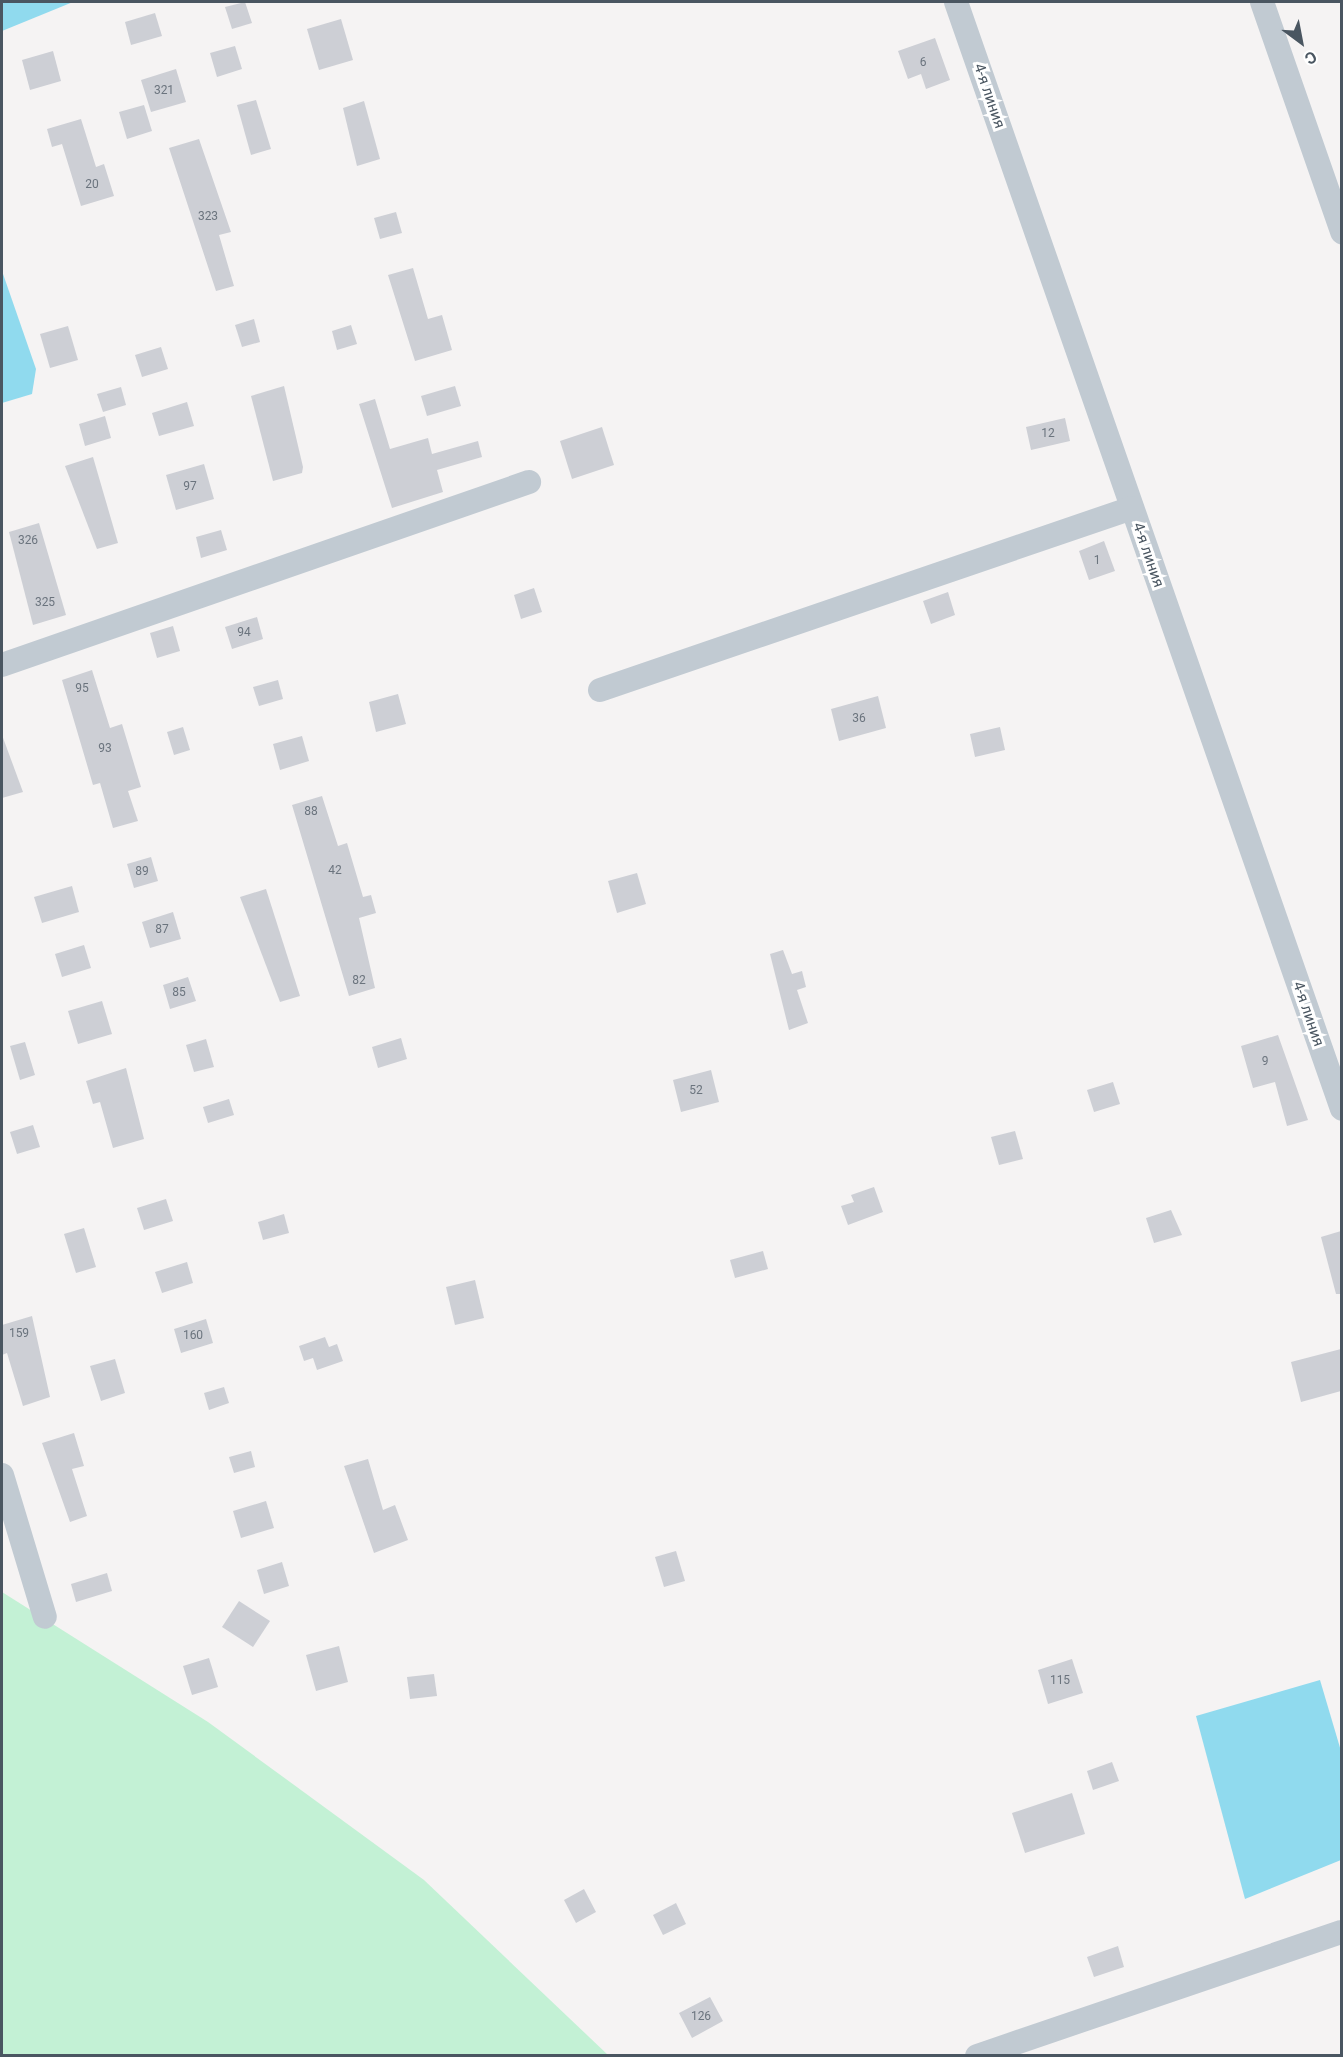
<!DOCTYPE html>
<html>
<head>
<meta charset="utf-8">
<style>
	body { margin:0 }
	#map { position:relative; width:1343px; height:2057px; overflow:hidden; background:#f5f3f3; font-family:Roboto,sans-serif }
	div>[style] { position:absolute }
	.green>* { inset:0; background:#c3f1d5 }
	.water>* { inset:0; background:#90daee }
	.building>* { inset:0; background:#cdcfd5 }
	.minor>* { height:24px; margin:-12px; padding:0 12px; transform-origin:12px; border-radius:12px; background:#c1cad2 }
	span { translate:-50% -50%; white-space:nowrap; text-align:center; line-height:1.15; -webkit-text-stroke:6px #fff; paint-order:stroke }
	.number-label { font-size:12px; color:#6b747e }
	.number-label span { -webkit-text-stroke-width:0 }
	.street-label { font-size:15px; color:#4a5661 }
	.frame { position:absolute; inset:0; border:3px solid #4a5661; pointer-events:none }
	.north { position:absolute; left:1271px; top:12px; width:60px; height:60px; -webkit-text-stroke:4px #fff; paint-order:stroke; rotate:148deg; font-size:16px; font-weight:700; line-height:24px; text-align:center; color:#4a5661 }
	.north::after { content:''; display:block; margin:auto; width:21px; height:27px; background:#4a5661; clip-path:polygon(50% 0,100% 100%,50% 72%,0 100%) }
</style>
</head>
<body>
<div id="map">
	<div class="green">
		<div style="clip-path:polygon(2px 1592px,208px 1722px,424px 1880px,608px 2055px,2px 2055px)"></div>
	</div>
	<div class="water">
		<div style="clip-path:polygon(2px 2px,73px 2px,2px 31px)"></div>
		<div style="clip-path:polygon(2px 271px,36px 369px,32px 394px,2px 403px)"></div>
		<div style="clip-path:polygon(1320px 1680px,1341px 1751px,1341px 1860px,1245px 1899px,1196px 1716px)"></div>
	</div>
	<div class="building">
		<div style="clip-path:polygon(245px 2px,252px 23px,232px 29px,225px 7px)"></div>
		<div style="clip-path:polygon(155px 13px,162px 36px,131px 45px,125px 22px)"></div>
		<div style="clip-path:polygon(341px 19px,353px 60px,319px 70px,307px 29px)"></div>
		<div style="clip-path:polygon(935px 38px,950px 80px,926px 89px,921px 74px,908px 79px,898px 51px)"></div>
		<div style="clip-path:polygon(235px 46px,242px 69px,217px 77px,210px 53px)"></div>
		<div style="clip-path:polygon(53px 51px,61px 81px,30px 90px,22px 60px)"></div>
		<div style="clip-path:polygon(176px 69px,186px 102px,151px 112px,141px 80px)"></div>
		<div style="clip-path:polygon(256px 100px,271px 149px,251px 155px,237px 105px)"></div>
		<div style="clip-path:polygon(364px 101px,380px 159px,357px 166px,343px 108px)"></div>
		<div style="clip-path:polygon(144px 105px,152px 131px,127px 139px,119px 112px)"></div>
		<div style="clip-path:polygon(81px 119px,96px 167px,104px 164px,114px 196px,81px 206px,62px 144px,52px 147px,47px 129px)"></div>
		<div style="clip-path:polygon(199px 139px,231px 232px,219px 235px,234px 286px,216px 291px,169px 148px)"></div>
		<div style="clip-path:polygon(396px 212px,402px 233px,380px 239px,374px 218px)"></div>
		<div style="clip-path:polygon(413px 268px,428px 319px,442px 315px,452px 350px,415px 361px,388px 275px)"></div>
		<div style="clip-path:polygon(254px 319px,260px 342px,242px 347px,235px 325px)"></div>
		<div style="clip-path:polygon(351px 325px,357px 344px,337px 350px,332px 331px)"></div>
		<div style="clip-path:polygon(68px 326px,78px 360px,50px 368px,40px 334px)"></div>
		<div style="clip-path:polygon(161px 347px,168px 369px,142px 377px,135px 355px)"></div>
		<div style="clip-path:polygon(284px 386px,303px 467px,302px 473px,273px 481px,251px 396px)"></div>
		<div style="clip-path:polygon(455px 386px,461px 406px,427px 416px,421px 396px)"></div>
		<div style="clip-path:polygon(121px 387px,126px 405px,103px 412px,97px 394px)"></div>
		<div style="clip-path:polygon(375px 399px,390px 449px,428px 438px,432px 454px,478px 441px,482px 457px,437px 470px,443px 492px,392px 508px,359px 404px)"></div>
		<div style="clip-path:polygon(187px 402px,194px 426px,159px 436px,152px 413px)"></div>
		<div style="clip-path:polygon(105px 416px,111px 438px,85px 446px,79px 424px)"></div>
		<div style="clip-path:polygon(1065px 418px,1070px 441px,1031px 450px,1026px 427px)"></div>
		<div style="clip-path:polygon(602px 427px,614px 465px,572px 479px,560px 441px)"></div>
		<div style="clip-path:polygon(93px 457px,118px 543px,97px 549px,65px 466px)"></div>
		<div style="clip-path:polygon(204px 464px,214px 499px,176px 510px,166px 475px)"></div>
		<div style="clip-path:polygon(39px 523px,66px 615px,33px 625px,9px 532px)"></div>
		<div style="clip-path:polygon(221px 530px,227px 550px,201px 558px,196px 537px)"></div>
		<div style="clip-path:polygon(1104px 541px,1115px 571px,1089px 580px,1079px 551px)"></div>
		<div style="clip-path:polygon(534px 588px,542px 612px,521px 619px,514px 595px)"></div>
		<div style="clip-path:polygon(948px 592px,955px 615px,931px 624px,923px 601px)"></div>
		<div style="clip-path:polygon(257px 617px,263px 639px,232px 649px,225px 627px)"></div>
		<div style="clip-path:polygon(173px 626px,180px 651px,157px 658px,150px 633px)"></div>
		<div style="clip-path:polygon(92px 670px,110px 728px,122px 724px,141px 787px,128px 791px,138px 821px,113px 828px,100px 783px,93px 785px,62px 680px)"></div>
		<div style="clip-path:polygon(278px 680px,283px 699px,259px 706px,253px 687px)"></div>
		<div style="clip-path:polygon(398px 694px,406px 724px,376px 732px,369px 702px)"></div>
		<div style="clip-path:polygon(878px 696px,886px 728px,839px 741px,831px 709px)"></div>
		<div style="clip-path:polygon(183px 727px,190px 750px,174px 755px,167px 732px)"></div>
		<div style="clip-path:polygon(1000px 727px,1005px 750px,975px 757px,970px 734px)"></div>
		<div style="clip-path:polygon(2px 735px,23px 792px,2px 798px)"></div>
		<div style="clip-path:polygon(302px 736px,309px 761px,280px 770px,273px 744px)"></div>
		<div style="clip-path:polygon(322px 796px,338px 846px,347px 843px,363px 897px,371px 895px,376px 913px,359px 918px,375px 988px,349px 996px,292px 805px)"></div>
		<div style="clip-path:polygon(151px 857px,158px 881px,134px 888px,127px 864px)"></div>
		<div style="clip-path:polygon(637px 873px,646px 904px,617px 913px,608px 881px)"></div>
		<div style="clip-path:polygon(72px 886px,79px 912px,42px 923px,34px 897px)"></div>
		<div style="clip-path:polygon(266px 889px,300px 996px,280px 1002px,240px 897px)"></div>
		<div style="clip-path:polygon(173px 912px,181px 939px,150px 948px,142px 922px)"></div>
		<div style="clip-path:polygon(84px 945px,91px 968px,62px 977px,55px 954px)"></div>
		<div style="clip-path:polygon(783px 950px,792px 974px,802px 971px,806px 987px,797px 990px,808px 1023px,789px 1030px,770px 954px)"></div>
		<div style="clip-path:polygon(188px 977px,196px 1001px,170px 1009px,163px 985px)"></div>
		<div style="clip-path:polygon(102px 1001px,112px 1034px,78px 1044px,68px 1011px)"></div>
		<div style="clip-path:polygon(1278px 1035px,1308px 1120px,1287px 1126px,1275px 1082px,1253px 1088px,1241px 1046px)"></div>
		<div style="clip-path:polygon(401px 1038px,407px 1059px,378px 1068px,372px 1047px)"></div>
		<div style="clip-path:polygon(206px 1039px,214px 1067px,194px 1072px,186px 1045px)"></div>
		<div style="clip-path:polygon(25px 1042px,35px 1075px,20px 1080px,10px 1046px)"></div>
		<div style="clip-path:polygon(126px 1068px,144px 1139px,113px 1148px,100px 1102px,93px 1104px,86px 1081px)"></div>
		<div style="clip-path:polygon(711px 1070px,719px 1102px,681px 1112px,673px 1080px)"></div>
		<div style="clip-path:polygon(1113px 1082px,1120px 1104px,1094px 1112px,1087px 1090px)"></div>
		<div style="clip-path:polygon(229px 1099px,234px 1115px,208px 1123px,203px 1107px)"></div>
		<div style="clip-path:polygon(33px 1125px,40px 1147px,17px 1154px,10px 1132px)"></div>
		<div style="clip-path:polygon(1015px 1131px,1023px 1159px,999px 1165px,991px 1137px)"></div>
		<div style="clip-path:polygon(874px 1187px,883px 1212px,848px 1225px,841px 1206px,854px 1202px,851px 1195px)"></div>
		<div style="clip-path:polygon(166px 1199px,173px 1221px,144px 1230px,137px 1208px)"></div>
		<div style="clip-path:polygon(1171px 1210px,1182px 1235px,1154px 1243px,1146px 1218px)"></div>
		<div style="clip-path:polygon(284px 1214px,289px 1233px,263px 1240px,258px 1222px)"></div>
		<div style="clip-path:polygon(84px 1228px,96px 1267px,76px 1273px,64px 1234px)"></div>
		<div style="clip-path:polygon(1341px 1231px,1341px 1294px,1336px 1294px,1321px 1237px)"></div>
		<div style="clip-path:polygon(763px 1251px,768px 1269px,735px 1278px,730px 1260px)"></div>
		<div style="clip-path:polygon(187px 1262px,193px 1283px,162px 1293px,155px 1272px)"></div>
		<div style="clip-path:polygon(475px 1280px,484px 1318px,455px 1325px,446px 1287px)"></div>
		<div style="clip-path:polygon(32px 1316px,50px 1397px,23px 1406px,7px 1353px,2px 1355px,2px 1325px)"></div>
		<div style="clip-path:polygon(206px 1319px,213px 1343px,181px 1353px,174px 1329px)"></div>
		<div style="clip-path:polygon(325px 1337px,329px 1347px,337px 1344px,343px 1361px,317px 1370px,313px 1358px,304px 1361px,299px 1346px)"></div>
		<div style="clip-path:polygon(1341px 1349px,1341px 1391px,1301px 1402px,1291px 1362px)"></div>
		<div style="clip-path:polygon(115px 1359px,125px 1393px,101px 1401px,90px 1366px)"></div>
		<div style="clip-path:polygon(224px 1387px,229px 1403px,209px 1410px,204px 1393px)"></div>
		<div style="clip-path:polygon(74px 1433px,84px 1466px,72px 1469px,87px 1516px,70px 1522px,42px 1443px)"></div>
		<div style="clip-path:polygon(251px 1451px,255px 1467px,234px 1473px,229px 1457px)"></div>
		<div style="clip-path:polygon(368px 1459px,383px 1510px,395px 1505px,408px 1540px,374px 1553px,344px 1466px)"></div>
		<div style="clip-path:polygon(266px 1501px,274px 1528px,241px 1538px,233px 1511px)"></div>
		<div style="clip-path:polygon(676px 1551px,685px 1581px,664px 1587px,655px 1557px)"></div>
		<div style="clip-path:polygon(282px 1562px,289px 1586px,264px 1594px,257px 1570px)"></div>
		<div style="clip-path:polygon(107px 1573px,112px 1591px,76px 1602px,71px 1584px)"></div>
		<div style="clip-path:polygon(239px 1601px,270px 1621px,253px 1647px,222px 1627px)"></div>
		<div style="clip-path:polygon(339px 1646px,348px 1682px,316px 1691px,306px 1655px)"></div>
		<div style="clip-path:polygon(209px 1658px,218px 1687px,192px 1695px,183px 1666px)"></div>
		<div style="clip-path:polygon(1072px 1659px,1083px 1693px,1048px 1704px,1038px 1670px)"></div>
		<div style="clip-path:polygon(434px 1674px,437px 1696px,410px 1699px,407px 1677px)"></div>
		<div style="clip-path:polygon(1112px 1762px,1119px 1781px,1093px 1790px,1087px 1771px)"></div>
		<div style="clip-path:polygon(1072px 1793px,1085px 1834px,1025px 1853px,1012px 1813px)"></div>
		<div style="clip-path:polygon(584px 1889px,596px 1912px,576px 1923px,564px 1900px)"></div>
		<div style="clip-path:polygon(676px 1903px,686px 1924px,663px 1935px,653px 1915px)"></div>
		<div style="clip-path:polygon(1118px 1946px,1124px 1967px,1094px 1977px,1087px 1957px)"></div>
		<div style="clip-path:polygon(710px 1997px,723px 2021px,692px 2038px,679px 2013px)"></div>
	</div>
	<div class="minor">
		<div style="left:956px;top:2px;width:1172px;rotate:70.78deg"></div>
		<div style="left:1262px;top:2px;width:244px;rotate:70.8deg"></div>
		<div style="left:2px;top:665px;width:558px;rotate:-19.15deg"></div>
		<div style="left:600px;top:690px;width:562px;rotate:-18.89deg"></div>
		<div style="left:2px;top:1475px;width:148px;rotate:73.2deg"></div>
		<div style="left:977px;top:2056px;width:385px;rotate:-18.8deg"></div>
	</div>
	<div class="number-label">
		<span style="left:923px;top:63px">6</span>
		<span style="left:164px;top:91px">321</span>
		<span style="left:92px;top:185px">20</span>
		<span style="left:208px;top:217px">323</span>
		<span style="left:1048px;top:434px">12</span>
		<span style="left:190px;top:487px">97</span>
		<span style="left:28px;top:541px">326</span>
		<span style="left:1097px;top:561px">1</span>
		<span style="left:45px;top:603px">325</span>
		<span style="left:244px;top:633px">94</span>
		<span style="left:82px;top:689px">95</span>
		<span style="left:859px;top:719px">36</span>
		<span style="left:105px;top:749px">93</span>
		<span style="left:311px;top:812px">88</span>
		<span style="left:335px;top:871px">42</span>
		<span style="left:142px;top:872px">89</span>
		<span style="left:162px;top:930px">87</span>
		<span style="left:359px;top:981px">82</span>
		<span style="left:179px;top:993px">85</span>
		<span style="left:1265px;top:1062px">9</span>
		<span style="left:696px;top:1091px">52</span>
		<span style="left:19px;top:1334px">159</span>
		<span style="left:193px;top:1336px">160</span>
		<span style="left:1060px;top:1681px">115</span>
		<span style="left:701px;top:2017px">126</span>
	</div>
	<div class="street-label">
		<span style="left:989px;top:96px;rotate:71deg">4-я линия</span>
		<span style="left:1148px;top:555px;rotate:71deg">4-я линия</span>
		<span style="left:1308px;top:1014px;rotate:71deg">4-я линия</span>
	</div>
	<div class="frame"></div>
	<div class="north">С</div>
</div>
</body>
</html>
